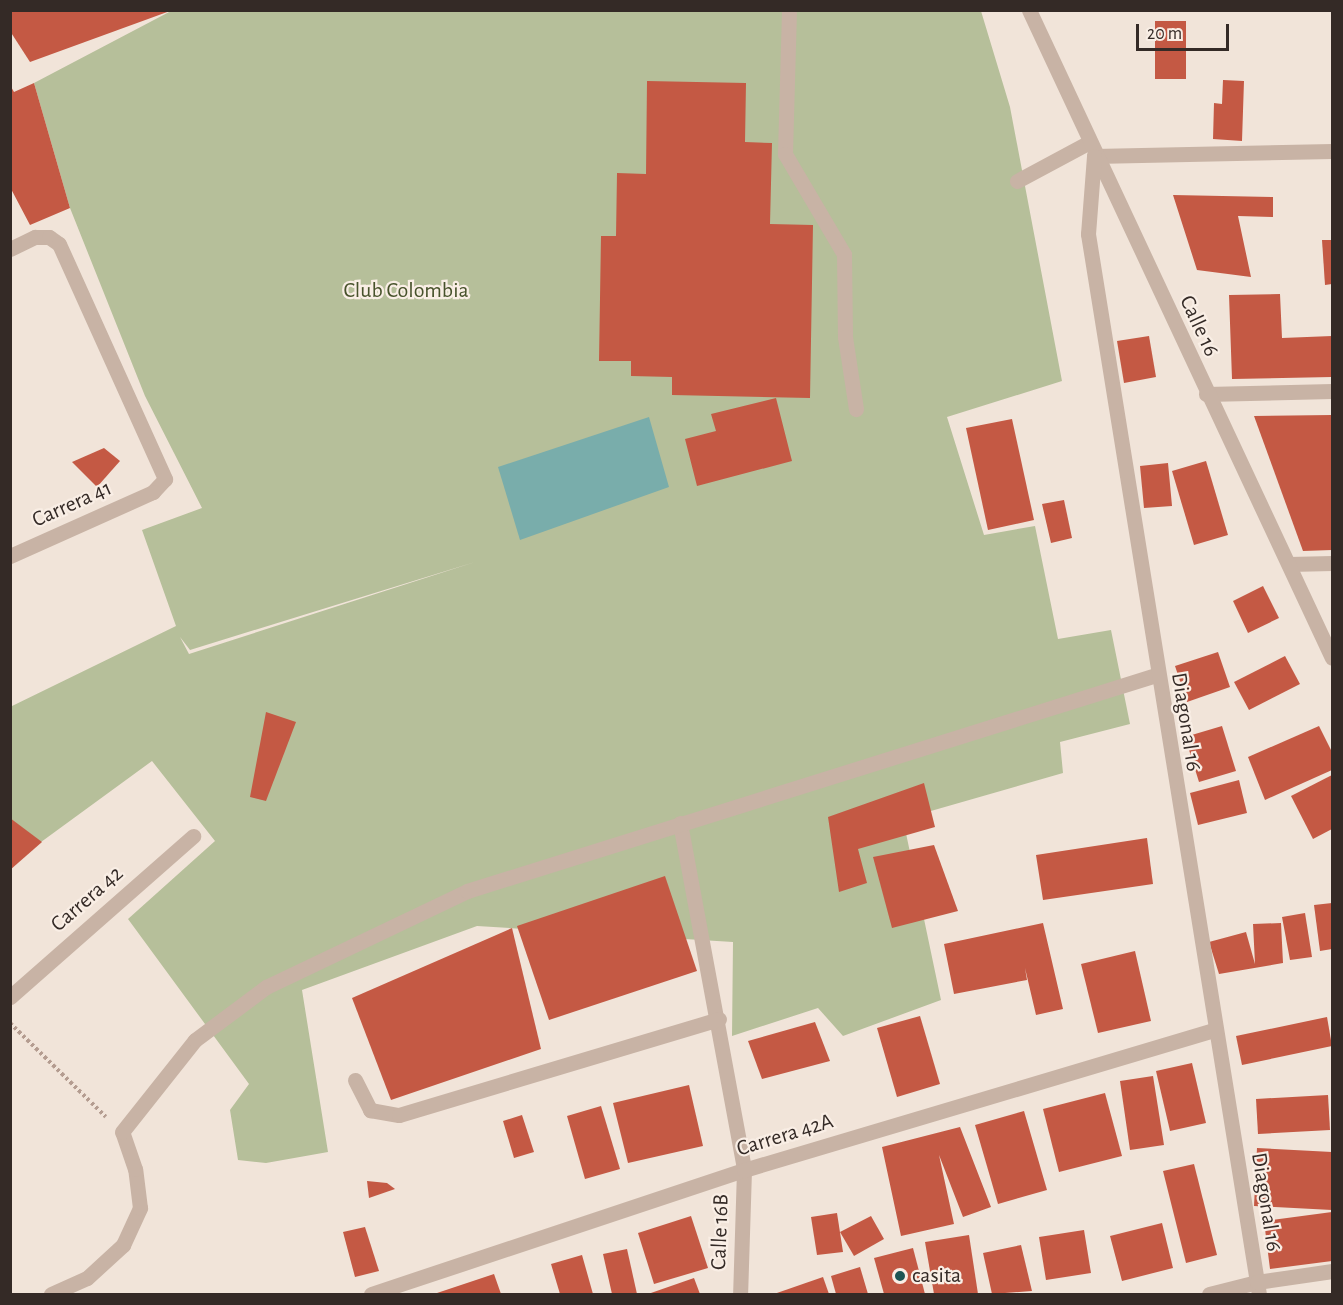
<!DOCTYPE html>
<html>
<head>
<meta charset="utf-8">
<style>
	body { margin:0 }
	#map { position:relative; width:1343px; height:1305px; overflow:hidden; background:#f1e4d9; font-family:"Alegreya Sans",sans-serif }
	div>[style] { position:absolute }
	.green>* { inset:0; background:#b6bf9a }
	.water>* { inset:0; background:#79adab }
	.building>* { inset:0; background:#c45944 }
	.path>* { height:4px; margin-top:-2px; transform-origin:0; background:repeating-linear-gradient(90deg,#b49c90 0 3px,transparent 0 6px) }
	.service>* { height:15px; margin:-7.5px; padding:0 7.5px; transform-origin:7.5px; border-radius:7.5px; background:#c8b3a5 }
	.minor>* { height:15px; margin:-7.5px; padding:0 7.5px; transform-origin:7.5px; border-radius:7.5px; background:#c8b3a5 }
	.tertiary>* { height:15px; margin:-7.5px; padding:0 7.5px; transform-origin:7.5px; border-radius:7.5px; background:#c8b3a5 }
	.dots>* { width:16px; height:16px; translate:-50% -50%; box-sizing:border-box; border:3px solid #f9eee5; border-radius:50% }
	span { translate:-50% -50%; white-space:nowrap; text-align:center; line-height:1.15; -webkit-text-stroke:4.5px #f9eee5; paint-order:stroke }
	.park-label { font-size:22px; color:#47522b }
	.street-label { font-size:22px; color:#342a26 }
	.poi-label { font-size:22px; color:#342a26 }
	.left { translate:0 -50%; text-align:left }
	.frame { position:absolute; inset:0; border:12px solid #342a26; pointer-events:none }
	.scale { position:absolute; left:1136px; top:24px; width:93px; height:27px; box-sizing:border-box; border:3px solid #342a26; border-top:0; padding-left:8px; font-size:18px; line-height:21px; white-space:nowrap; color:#342a26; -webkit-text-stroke:4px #f9eee5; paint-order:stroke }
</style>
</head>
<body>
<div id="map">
	<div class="green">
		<div style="clip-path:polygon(evenodd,171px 11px,981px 11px,1010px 107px,1062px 381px,947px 417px,984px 535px,1035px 526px,1058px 639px,1111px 630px,1130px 724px,1060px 742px,1063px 773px,903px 819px,941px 1000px,843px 1036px,818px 1008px,732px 1036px,733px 942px,477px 926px,302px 990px,328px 1152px,266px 1163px,238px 1160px,230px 1110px,249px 1084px,128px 919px,215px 841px,152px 761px,26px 853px,11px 832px,10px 707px,176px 626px,142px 530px,202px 508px,145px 396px,70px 208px,34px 83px,171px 11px,475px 562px,189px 654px,180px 637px,190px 650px,475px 562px)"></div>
	</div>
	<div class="water">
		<div style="clip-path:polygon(649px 417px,669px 487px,520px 540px,498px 467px)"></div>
	</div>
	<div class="building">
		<div style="clip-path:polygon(10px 10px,170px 10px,170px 11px,30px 62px,10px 31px)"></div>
		<div style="clip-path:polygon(1155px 21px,1186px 21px,1186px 79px,1155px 79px)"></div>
		<div style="clip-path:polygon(1223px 80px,1244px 81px,1242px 141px,1213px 139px,1214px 103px,1222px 104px)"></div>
		<div style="clip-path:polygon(647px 81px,746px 83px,745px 142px,772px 143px,770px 224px,813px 225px,810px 398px,672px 395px,672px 377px,631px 376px,631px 361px,599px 361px,601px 236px,616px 236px,617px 173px,646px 174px)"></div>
		<div style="clip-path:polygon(34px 83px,70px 208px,30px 225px,10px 187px,10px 85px,14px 92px)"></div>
		<div style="clip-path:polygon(1173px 195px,1273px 197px,1273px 217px,1238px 216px,1251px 277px,1197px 270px)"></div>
		<div style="clip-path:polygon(1322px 240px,1332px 240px,1332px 284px,1325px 285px)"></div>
		<div style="clip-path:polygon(1280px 294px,1282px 338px,1332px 336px,1332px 377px,1232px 379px,1229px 295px)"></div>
		<div style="clip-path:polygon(1149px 336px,1156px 377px,1124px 383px,1117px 341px)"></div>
		<div style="clip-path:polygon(776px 398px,792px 461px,697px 486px,685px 439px,716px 431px,711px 414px)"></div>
		<div style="clip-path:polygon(1332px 415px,1332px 550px,1303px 551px,1254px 416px)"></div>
		<div style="clip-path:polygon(1012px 419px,1034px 520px,988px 530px,966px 428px)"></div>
		<div style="clip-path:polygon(104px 448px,120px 461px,97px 487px,72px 462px)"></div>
		<div style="clip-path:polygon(1206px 461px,1228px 535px,1194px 545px,1172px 471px)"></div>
		<div style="clip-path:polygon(1168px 463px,1172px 506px,1144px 508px,1140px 466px)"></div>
		<div style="clip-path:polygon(1064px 500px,1072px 538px,1051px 543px,1042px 504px)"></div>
		<div style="clip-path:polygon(1263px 586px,1279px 618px,1248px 633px,1233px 601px)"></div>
		<div style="clip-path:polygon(1218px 652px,1230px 687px,1187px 702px,1175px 666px)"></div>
		<div style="clip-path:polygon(1285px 656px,1300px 684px,1249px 710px,1234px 682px)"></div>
		<div style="clip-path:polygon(266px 712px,296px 722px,266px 801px,250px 797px)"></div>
		<div style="clip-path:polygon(1222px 726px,1236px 771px,1199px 782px,1185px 737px)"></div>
		<div style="clip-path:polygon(1319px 726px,1332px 752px,1332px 770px,1265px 800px,1248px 757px)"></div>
		<div style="clip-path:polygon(1332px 775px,1332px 829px,1313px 839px,1291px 796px)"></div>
		<div style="clip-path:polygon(1239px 780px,1247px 813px,1198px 825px,1190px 793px)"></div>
		<div style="clip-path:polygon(924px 783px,935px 827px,858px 849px,867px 883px,839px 892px,828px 817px)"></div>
		<div style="clip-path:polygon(10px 818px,42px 842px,10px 870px)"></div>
		<div style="clip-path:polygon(1147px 838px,1153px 884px,1043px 900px,1036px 855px)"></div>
		<div style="clip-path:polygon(934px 845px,958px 911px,892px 928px,873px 857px)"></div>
		<div style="clip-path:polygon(665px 876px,697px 971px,549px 1020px,517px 926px)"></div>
		<div style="clip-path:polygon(1332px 903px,1332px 949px,1320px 951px,1314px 905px)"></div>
		<div style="clip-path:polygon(1305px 913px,1312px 957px,1290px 960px,1282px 917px)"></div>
		<div style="clip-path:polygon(1043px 923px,1063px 1009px,1036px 1015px,1025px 968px,1027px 980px,954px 994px,944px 944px)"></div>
		<div style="clip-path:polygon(1281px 923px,1283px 963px,1219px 974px,1209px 942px,1246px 932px,1255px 964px,1253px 924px)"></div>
		<div style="clip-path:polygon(512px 928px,541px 1049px,391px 1100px,352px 998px)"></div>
		<div style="clip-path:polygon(1135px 951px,1151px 1021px,1098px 1033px,1081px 964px)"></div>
		<div style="clip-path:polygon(920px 1016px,940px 1084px,897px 1097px,877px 1028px)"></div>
		<div style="clip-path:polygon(1327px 1017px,1332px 1046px,1242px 1065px,1236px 1036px)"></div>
		<div style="clip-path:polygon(815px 1022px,830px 1061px,762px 1079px,748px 1041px)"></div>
		<div style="clip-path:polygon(1192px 1063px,1206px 1123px,1170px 1131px,1156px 1071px)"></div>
		<div style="clip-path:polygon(1153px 1076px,1164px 1145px,1130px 1150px,1120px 1081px)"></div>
		<div style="clip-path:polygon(689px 1085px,703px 1146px,628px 1163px,613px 1103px)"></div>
		<div style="clip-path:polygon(1105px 1093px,1122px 1156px,1059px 1172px,1043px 1109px)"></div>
		<div style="clip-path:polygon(1328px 1095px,1330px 1130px,1258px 1134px,1256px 1099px)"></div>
		<div style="clip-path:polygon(601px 1106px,620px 1169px,585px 1179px,567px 1116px)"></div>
		<div style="clip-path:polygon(1024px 1111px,1047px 1190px,998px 1204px,975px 1125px)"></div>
		<div style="clip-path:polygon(522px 1115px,534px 1152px,514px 1158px,503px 1121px)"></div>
		<div style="clip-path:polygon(960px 1127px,991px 1207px,963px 1217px,939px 1155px,954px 1224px,901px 1236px,882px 1147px)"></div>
		<div style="clip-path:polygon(1257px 1148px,1332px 1152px,1332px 1210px,1254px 1206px)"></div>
		<div style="clip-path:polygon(1194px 1164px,1217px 1255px,1186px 1263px,1163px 1171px)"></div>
		<div style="clip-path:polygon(367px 1181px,387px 1183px,395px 1189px,369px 1198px)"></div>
		<div style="clip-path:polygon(1332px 1212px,1332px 1261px,1270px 1269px,1264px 1221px)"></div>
		<div style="clip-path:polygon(837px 1213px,843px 1252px,817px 1255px,811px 1217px)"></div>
		<div style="clip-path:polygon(691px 1216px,708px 1268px,654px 1284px,638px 1233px)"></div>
		<div style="clip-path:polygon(871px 1216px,884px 1239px,854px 1256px,840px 1232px)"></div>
		<div style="clip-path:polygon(1162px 1223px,1173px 1268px,1122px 1281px,1110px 1236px)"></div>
		<div style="clip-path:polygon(365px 1227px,379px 1271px,355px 1277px,343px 1232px)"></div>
		<div style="clip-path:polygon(1084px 1230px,1091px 1273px,1046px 1280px,1039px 1237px)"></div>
		<div style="clip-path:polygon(969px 1235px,978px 1294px,934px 1294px,925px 1242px)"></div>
		<div style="clip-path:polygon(1021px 1245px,1032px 1291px,992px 1294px,983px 1253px)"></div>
		<div style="clip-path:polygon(913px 1248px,925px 1294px,884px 1294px,874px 1258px)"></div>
		<div style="clip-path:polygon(627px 1249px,637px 1294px,612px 1294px,603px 1254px)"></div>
		<div style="clip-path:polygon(582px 1255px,593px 1294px,560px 1294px,551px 1264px)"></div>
		<div style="clip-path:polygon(860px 1267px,868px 1294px,836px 1294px,831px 1276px)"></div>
		<div style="clip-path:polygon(494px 1274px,501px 1294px,434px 1294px)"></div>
		<div style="clip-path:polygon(823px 1277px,829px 1294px,774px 1294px)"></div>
		<div style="clip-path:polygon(694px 1278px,700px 1294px,648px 1294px)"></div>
	</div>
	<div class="path">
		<div style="left:10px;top:1023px;width:134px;rotate:44.4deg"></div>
	</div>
	<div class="service">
		<div style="left:789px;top:10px;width:144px;rotate:91.6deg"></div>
		<div style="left:785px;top:154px;width:116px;rotate:59.5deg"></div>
		<div style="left:844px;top:254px;width:83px;rotate:89.3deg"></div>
		<div style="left:845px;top:337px;width:73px;rotate:81.3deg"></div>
		<div style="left:1017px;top:181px;width:81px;rotate:-28.2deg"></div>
	</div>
	<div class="minor">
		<div style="left:1094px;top:156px;width:238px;rotate:-1.2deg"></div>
		<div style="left:10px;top:249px;width:28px;rotate:-26deg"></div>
		<div style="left:35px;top:237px;width:14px"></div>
		<div style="left:49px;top:237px;width:12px;rotate:35deg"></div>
		<div style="left:59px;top:244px;width:258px;rotate:65.7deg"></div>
		<div style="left:165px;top:479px;width:18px;rotate:133deg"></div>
		<div style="left:153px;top:492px;width:157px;rotate:155.9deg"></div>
		<div style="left:1206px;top:394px;width:126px;rotate:-1.4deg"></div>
		<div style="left:1289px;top:564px;width:43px;rotate:-1.3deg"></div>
		<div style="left:680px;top:823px;width:353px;rotate:79.5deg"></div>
		<div style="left:744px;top:1170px;width:124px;rotate:91.8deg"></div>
		<div style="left:10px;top:997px;width:244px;rotate:-41.3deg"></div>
		<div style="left:355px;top:1080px;width:34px;rotate:63deg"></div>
		<div style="left:370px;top:1110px;width:29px;rotate:10deg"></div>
		<div style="left:399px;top:1115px;width:334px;rotate:-16.7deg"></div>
		<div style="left:51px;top:1294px;width:39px;rotate:-24deg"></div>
		<div style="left:87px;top:1278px;width:49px;rotate:-42.5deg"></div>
		<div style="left:123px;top:1245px;width:41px;rotate:-65.3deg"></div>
		<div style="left:140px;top:1208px;width:39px;rotate:-97deg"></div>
		<div style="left:135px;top:1169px;width:39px;rotate:-109deg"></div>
		<div style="left:122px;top:1132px;width:117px;rotate:-51.6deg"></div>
		<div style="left:195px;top:1040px;width:89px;rotate:-36.7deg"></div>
		<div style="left:266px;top:987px;width:223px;rotate:-25.5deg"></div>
		<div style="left:467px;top:891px;width:722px;rotate:-17.41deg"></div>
		<div style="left:371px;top:1294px;width:393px;rotate:-18.4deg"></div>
		<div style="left:744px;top:1170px;width:491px;rotate:-16.6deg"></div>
		<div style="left:1209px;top:1294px;width:49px;rotate:-14deg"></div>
	</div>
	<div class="tertiary">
		<div style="left:1029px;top:10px;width:715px;rotate:64.94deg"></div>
		<div style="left:1094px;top:156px;width:78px;rotate:94.4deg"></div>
		<div style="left:1088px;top:234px;width:1074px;rotate:80.84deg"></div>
		<div style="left:1257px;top:1282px;width:76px;rotate:-8.3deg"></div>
	</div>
	<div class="dots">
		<div style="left:900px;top:1276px;background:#1d5554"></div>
	</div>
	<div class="park-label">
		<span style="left:406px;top:291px">Club Colombia</span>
	</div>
	<div class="street-label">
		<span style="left:1199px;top:326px;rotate:65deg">Calle 16</span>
		<span style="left:72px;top:504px;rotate:-24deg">Carrera 41</span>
		<span style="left:1186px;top:722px;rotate:81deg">Diagonal 16</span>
		<span style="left:87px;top:899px;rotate:-41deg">Carrera 42</span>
		<span style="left:785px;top:1135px;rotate:-17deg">Carrera 42A</span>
		<span style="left:1266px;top:1202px;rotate:81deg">Diagonal 16</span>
		<span style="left:720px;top:1232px;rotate:-88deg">Calle 16B</span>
	</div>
	<div class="poi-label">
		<span class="left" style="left:912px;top:1276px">casita</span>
	</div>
	<div class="frame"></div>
	<div class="scale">20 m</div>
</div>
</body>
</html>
